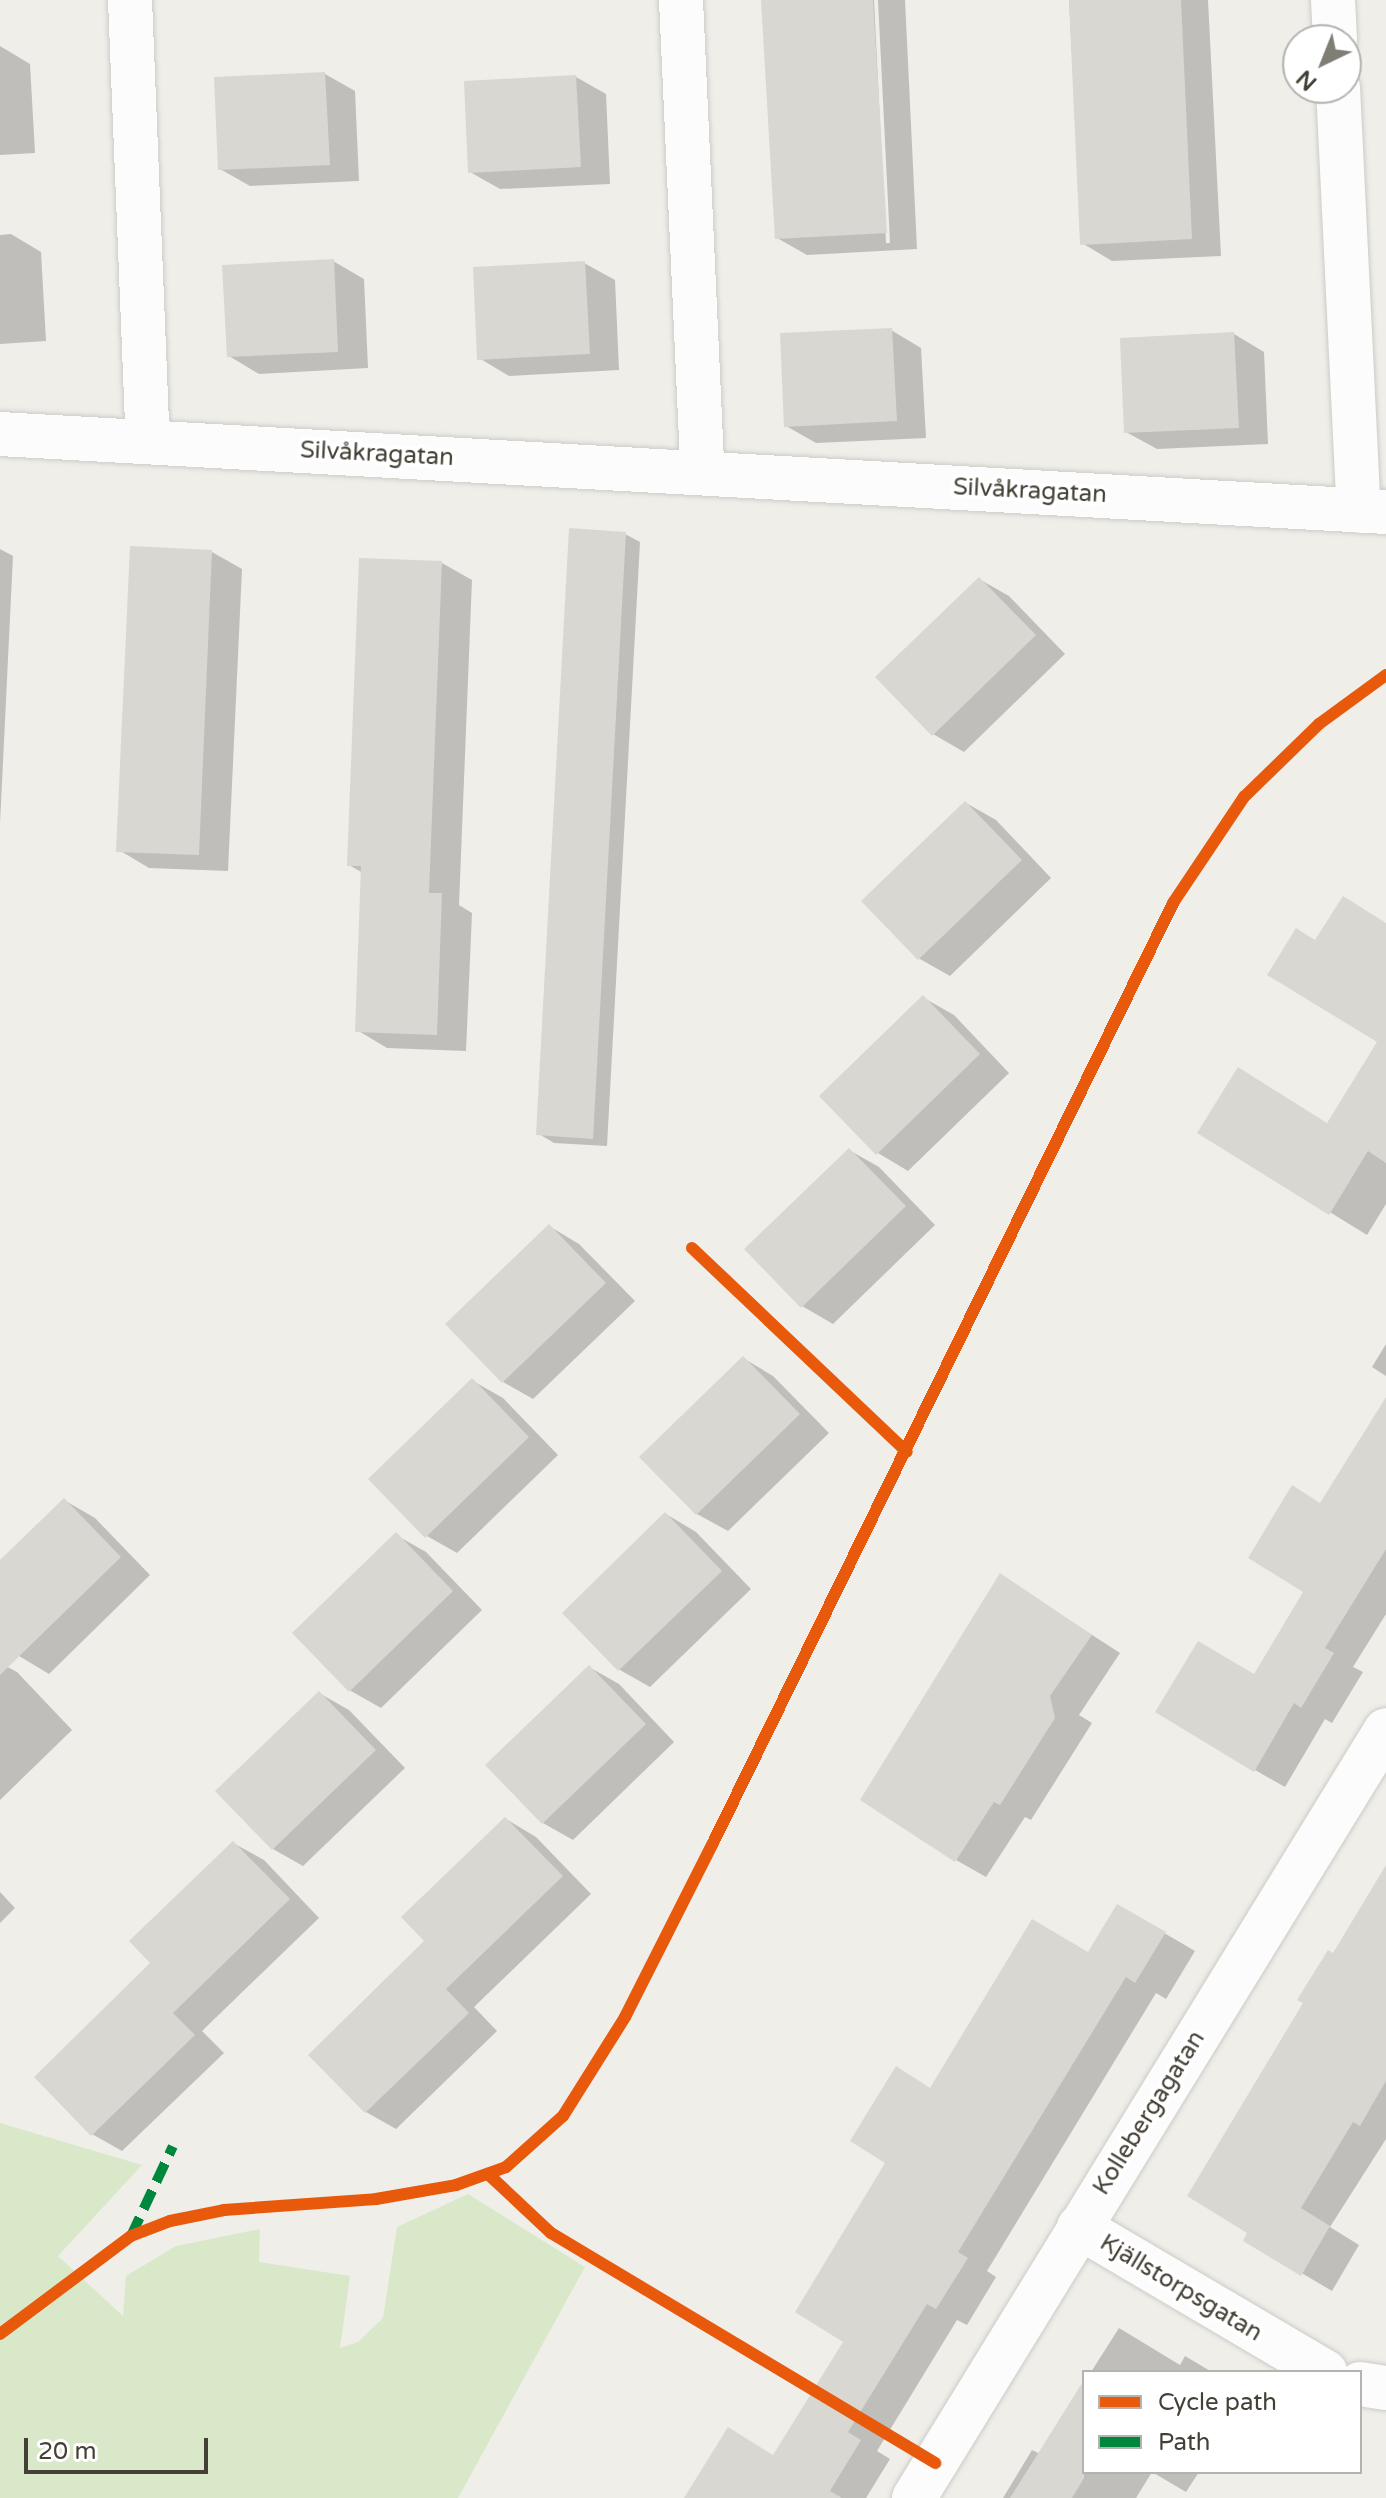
<!DOCTYPE html>
<html>
<head>
<meta charset="utf-8">
<style>
	body { margin:0 }
	#map { position:relative; width:1386px; height:2498px; overflow:hidden; background:#efeee9; font-family:"Varela Round",sans-serif }
	div>[style] { position:absolute }
	.green>* { inset:0; background:#dae8ca }
	.shadow>* { inset:0; background:#0003 }
	.building>* { inset:0; background:#d8d7d1 }
	.roads { filter:drop-shadow(0 0 2px #cdcbc6) drop-shadow(0 0 2px #cdcbc6) }
	.minor>* { height:44px; margin:-22px; padding:0 22px; transform-origin:22px; border-radius:22px; background:#fdfcfc }
	.quiet>* { height:10px; margin-top:-5px; transform-origin:0; background:repeating-linear-gradient(90deg,#00873e 0 20px,transparent 0 30px) }
	.cycleway>* { height:12px; margin:-6px; padding:0 6px; transform-origin:6px; border-radius:6px; background:#e8590c }
	span { translate:-50% -50%; white-space:nowrap; text-align:center; line-height:1.15; -webkit-text-stroke:8px #fff; paint-order:stroke }
	.street-label { font-size:24px; color:#444036 }
	.legend { position:absolute; left:1082px; top:2370px; width:280px; height:104px; box-sizing:border-box; background:#fff; border:2px solid #b4b3af; margin:0; padding:10px 14px; list-style:none; font-size:24px; color:#444036 }
	.legend li { display:flex; align-items:center; gap:16px; height:40px }
	.legend b { width:40px; border:2px solid #b4b3af }
	.north { position:absolute; left:1282px; top:24px; width:80px; height:80px; box-sizing:border-box; background:#fff; border:2px solid #b4b3af; border-radius:50%; rotate:223deg; font-size:22px; font-weight:700; line-height:32px; text-align:center; color:#444036 }
	.north::after { content:''; display:block; margin:auto; width:28px; height:36px; background:#807d75; clip-path:polygon(50% 0,100% 100%,50% 72%,0 100%) }
	.scale { position:absolute; left:24px; top:2438px; width:184px; height:36px; box-sizing:border-box; border:4px solid #444036; border-top:0; padding-left:10px; font-size:24px; line-height:28px; white-space:nowrap; color:#444036; -webkit-text-stroke:6px #fff; paint-order:stroke }
</style>
</head>
<body>
<div id="map">
	<div class="green">
		<div style="clip-path:polygon(0 2123px,142px 2165px,58px 2256px,123px 2316px,126px 2276px,176px 2246px,260px 2229px,259px 2262px,350px 2276px,340px 2348px,358px 2342px,383px 2318px,397px 2227px,468px 2194px,585px 2267px,458px 2498px,0 2498px)"></div>
	</div>
	<div class="shadow">
		<div style="clip-path:polygon(766px 0,874px 0,886px 243px,890px 243px,878px 0,905px 0,917px 249px,807px 255px,777px 238px)"></div>
		<div style="clip-path:polygon(1069px 0,1208px 0,1221px 256px,1112px 261px,1082px 243px)"></div>
		<div style="clip-path:polygon(0 46px,30px 64px,35px 153px,0 155px)"></div>
		<div style="clip-path:polygon(325px 74px,355px 91px,359px 181px,250px 186px,220px 169px)"></div>
		<div style="clip-path:polygon(576px 77px,606px 94px,610px 184px,500px 189px,470px 172px)"></div>
		<div style="clip-path:polygon(11px 234px,41px 252px,46px 341px,0 344px,0 235px)"></div>
		<div style="clip-path:polygon(333px 261px,364px 279px,368px 368px,259px 374px,229px 356px)"></div>
		<div style="clip-path:polygon(584px 263px,615px 280px,619px 370px,509px 376px,479px 358px)"></div>
		<div style="clip-path:polygon(891px 330px,921px 348px,926px 438px,816px 443px,786px 426px)"></div>
		<div style="clip-path:polygon(1234px 334px,1264px 352px,1268px 444px,1157px 449px,1126px 432px)"></div>
		<div style="clip-path:polygon(625px 534px,640px 542px,607px 1146px,554px 1143px,539px 1134px)"></div>
		<div style="clip-path:polygon(0 549px,13px 556px,0 824px)"></div>
		<div style="clip-path:polygon(212px 552px,242px 569px,228px 871px,149px 868px,119px 850px)"></div>
		<div style="clip-path:polygon(442px 563px,472px 580px,459px 905px,472px 913px,466px 1051px,387px 1048px,357px 1030px,363px 873px,349px 865px)"></div>
		<div style="clip-path:polygon(979px 579px,1009px 596px,1065px 654px,964px 752px,933px 734px)"></div>
		<div style="clip-path:polygon(966px 803px,996px 820px,1051px 878px,950px 976px,920px 959px,864px 901px)"></div>
		<div style="clip-path:polygon(1386px 924px,1386px 1204px,1367px 1235px,1200px 1132px,1328px 1124px,1380px 1041px,1316px 942px)"></div>
		<div style="clip-path:polygon(924px 998px,954px 1015px,1009px 1073px,908px 1171px,878px 1153px)"></div>
		<div style="clip-path:polygon(849px 1150px,879px 1167px,935px 1225px,833px 1324px,802px 1306px)"></div>
		<div style="clip-path:polygon(549px 1226px,579px 1244px,635px 1301px,533px 1399px,503px 1382px)"></div>
		<div style="clip-path:polygon(1386px 1344px,1386px 1376px,1372px 1367px)"></div>
		<div style="clip-path:polygon(743px 1358px,773px 1376px,829px 1433px,728px 1531px,697px 1514px,642px 1457px)"></div>
		<div style="clip-path:polygon(473px 1381px,503px 1398px,558px 1455px,457px 1553px,427px 1536px)"></div>
		<div style="clip-path:polygon(1386px 1401px,1386px 1614px,1353px 1667px,1363px 1672px,1332px 1723px,1325px 1719px,1285px 1787px,1255px 1770px,1255px 1677px,1306px 1592px,1322px 1505px)"></div>
		<div style="clip-path:polygon(64px 1500px,95px 1518px,150px 1575px,49px 1674px,19px 1656px,0 1637px,0 1563px)"></div>
		<div style="clip-path:polygon(666px 1514px,696px 1532px,751px 1589px,650px 1687px,620px 1670px,564px 1613px)"></div>
		<div style="clip-path:polygon(396px 1535px,426px 1552px,482px 1610px,381px 1708px,351px 1691px,295px 1634px)"></div>
		<div style="clip-path:polygon(1001px 1576px,1120px 1653px,1079px 1715px,1092px 1723px,1031px 1820px,1025px 1817px,986px 1877px,956px 1860px)"></div>
		<div style="clip-path:polygon(0 1663px,17px 1672px,72px 1730px,0 1800px)"></div>
		<div style="clip-path:polygon(589px 1667px,619px 1684px,674px 1742px,573px 1840px,543px 1823px)"></div>
		<div style="clip-path:polygon(319px 1693px,349px 1710px,405px 1768px,303px 1866px,273px 1849px)"></div>
		<div style="clip-path:polygon(506px 1819px,536px 1837px,591px 1894px,474px 2007px,497px 2031px,396px 2129px,366px 2112px,427px 1941px)"></div>
		<div style="clip-path:polygon(233px 1843px,264px 1860px,319px 1918px,202px 2031px,224px 2053px,122px 2151px,92px 2134px,153px 1963px)"></div>
		<div style="clip-path:polygon(1386px 1869px,1386px 2139px,1330px 2227px,1359px 2245px,1332px 2291px,1246px 2240px,1334px 1956px)"></div>
		<div style="clip-path:polygon(0 1892px,15px 1908px,0 1923px)"></div>
		<div style="clip-path:polygon(1118px 1906px,1195px 1951px,1166px 1999px,1156px 1993px,987px 2271px,996px 2277px,967px 2325px,957px 2320px,877px 2451px,890px 2459px,866px 2498px,696px 2498px,775px 2457px,846px 2341px,932px 2090px,1089px 1954px)"></div>
		<div style="clip-path:polygon(1119px 2328px,1180px 2365px,1185px 2356px,1212px 2372px,1091px 2372px)"></div>
		<div style="clip-path:polygon(1084px 2383px,1084px 2472px,1152px 2472px,1136px 2498px,1003px 2498px,1032px 2450px,1040px 2454px)"></div>
		<div style="clip-path:polygon(1152px 2472px,1199px 2472px,1186px 2492px)"></div>
	</div>
	<div class="building">
		<div style="clip-path:polygon(761px 0,873px 0,887px 233px,775px 239px)"></div>
		<div style="clip-path:polygon(1069px 0,1181px 0,1192px 239px,1080px 245px)"></div>
		<div style="clip-path:polygon(325px 72px,330px 165px,218px 170px,214px 77px)"></div>
		<div style="clip-path:polygon(576px 75px,581px 167px,468px 173px,464px 81px)"></div>
		<div style="clip-path:polygon(334px 259px,338px 352px,227px 357px,222px 265px)"></div>
		<div style="clip-path:polygon(585px 261px,590px 354px,477px 360px,473px 267px)"></div>
		<div style="clip-path:polygon(892px 328px,897px 421px,784px 427px,780px 333px)"></div>
		<div style="clip-path:polygon(1234px 332px,1239px 428px,1124px 433px,1120px 338px)"></div>
		<div style="clip-path:polygon(569px 528px,626px 532px,593px 1139px,536px 1135px)"></div>
		<div style="clip-path:polygon(130px 546px,212px 550px,199px 855px,116px 852px)"></div>
		<div style="clip-path:polygon(359px 558px,442px 561px,429px 893px,442px 893px,437px 1035px,355px 1032px,361px 866px,347px 866px)"></div>
		<div style="clip-path:polygon(979px 577px,1036px 635px,932px 736px,875px 677px)"></div>
		<div style="clip-path:polygon(965px 801px,1022px 860px,918px 960px,861px 901px)"></div>
		<div style="clip-path:polygon(1343px 896px,1386px 923px,1386px 1163px,1368px 1151px,1329px 1215px,1197px 1133px,1238px 1067px,1327px 1123px,1377px 1042px,1267px 975px,1296px 928px,1315px 940px)"></div>
		<div style="clip-path:polygon(923px 995px,980px 1054px,876px 1155px,819px 1096px)"></div>
		<div style="clip-path:polygon(849px 1148px,906px 1206px,801px 1308px,744px 1249px)"></div>
		<div style="clip-path:polygon(549px 1224px,606px 1283px,502px 1383px,445px 1324px)"></div>
		<div style="clip-path:polygon(743px 1356px,800px 1414px,696px 1515px,639px 1457px)"></div>
		<div style="clip-path:polygon(472px 1378px,529px 1437px,425px 1538px,368px 1479px)"></div>
		<div style="clip-path:polygon(1386px 1397px,1386px 1549px,1325px 1648px,1334px 1653px,1301px 1708px,1294px 1703px,1254px 1772px,1155px 1712px,1198px 1641px,1254px 1674px,1303px 1592px,1248px 1558px,1292px 1485px,1320px 1503px)"></div>
		<div style="clip-path:polygon(64px 1498px,121px 1557px,0 1675px,0 1560px)"></div>
		<div style="clip-path:polygon(665px 1512px,722px 1571px,618px 1671px,562px 1613px)"></div>
		<div style="clip-path:polygon(396px 1532px,453px 1591px,349px 1692px,292px 1633px)"></div>
		<div style="clip-path:polygon(1000px 1573px,1092px 1635px,1050px 1696px,1055px 1718px,1000px 1805px,994px 1802px,955px 1862px,860px 1800px)"></div>
		<div style="clip-path:polygon(589px 1665px,646px 1724px,542px 1824px,485px 1765px)"></div>
		<div style="clip-path:polygon(319px 1691px,376px 1750px,272px 1850px,215px 1791px)"></div>
		<div style="clip-path:polygon(505px 1817px,563px 1876px,446px 1989px,469px 2013px,365px 2113px,308px 2055px,424px 1941px,401px 1917px)"></div>
		<div style="clip-path:polygon(233px 1841px,290px 1899px,173px 2013px,195px 2035px,91px 2136px,34px 2077px,150px 1963px,129px 1941px)"></div>
		<div style="clip-path:polygon(1386px 1865px,1386px 2081px,1360px 2126px,1353px 2122px,1301px 2208px,1330px 2226px,1301px 2276px,1243px 2241px,1247px 2233px,1187px 2196px,1303px 2003px,1297px 2000px,1328px 1950px,1333px 1953px)"></div>
		<div style="clip-path:polygon(1117px 1904px,1166px 1932px,1135px 1983px,1126px 1977px,958px 2252px,968px 2258px,936px 2309px,927px 2304px,848px 2432px,861px 2440px,830px 2491px,842px 2498px,684px 2498px,728px 2427px,773px 2455px,843px 2342px,795px 2312px,885px 2163px,850px 2141px,896px 2066px,930px 2088px,1032px 1919px,1088px 1952px)"></div>
		<div style="clip-path:polygon(1084px 2380px,1084px 2478px,1072px 2498px,1010px 2498px)"></div>
	</div>
	<div class="roads">
		<div class="minor">
			<div style="left:130px;top:0;width:442px;rotate:87.7deg"></div>
			<div style="left:681px;top:0;width:471px;rotate:87.4deg"></div>
			<div style="left:1333px;top:0;width:40px;rotate:87.1deg"></div>
			<div style="left:1338px;top:88px;width:423px;rotate:87.2deg"></div>
			<div style="left:0;top:434px;width:1388px;rotate:3.22deg"></div>
			<div style="left:1079px;top:2227px;width:286px;rotate:30.5deg"></div>
			<div style="left:1360px;top:2384px;width:26px;rotate:9deg"></div>
			<div style="left:914px;top:2498px;width:901px;rotate:-58.43deg"></div>
		</div>
	</div>
	<div class="quiet">
		<div style="left:131px;top:2236px;width:99px;rotate:-65deg"></div>
	</div>
	<div class="cycleway">
		<div style="left:692px;top:1248px;width:296px;rotate:43.5deg"></div>
		<div style="left:488px;top:2174px;width:86px;rotate:43.1deg"></div>
		<div style="left:551px;top:2233px;width:448px;rotate:30.9deg"></div>
		<div style="left:0;top:2334px;width:164px;rotate:-36.8deg"></div>
		<div style="left:131px;top:2236px;width:42px;rotate:-21deg"></div>
		<div style="left:170px;top:2221px;width:55px;rotate:-11.5deg"></div>
		<div style="left:224px;top:2210px;width:152px;rotate:-4.1deg"></div>
		<div style="left:376px;top:2199px;width:81px;rotate:-9.9deg"></div>
		<div style="left:456px;top:2185px;width:53px;rotate:-19.8deg"></div>
		<div style="left:506px;top:2167px;width:76px;rotate:-41.8deg"></div>
		<div style="left:563px;top:2116px;width:117px;rotate:-57.9deg"></div>
		<div style="left:625px;top:2017px;width:195px;rotate:-63.2deg"></div>
		<div style="left:713px;top:1843px;width:1047px;rotate:-63.92deg"></div>
		<div style="left:1173px;top:903px;width:128px;rotate:-56.2deg"></div>
		<div style="left:1244px;top:797px;width:105px;rotate:-44.2deg"></div>
		<div style="left:1319px;top:724px;width:83px;rotate:-36.2deg"></div>
	</div>
	<div class="street-label">
		<span style="left:377px;top:454px;rotate:3deg">Silvåkragatan</span>
		<span style="left:1030px;top:491px;rotate:3deg">Silvåkragatan</span>
		<span style="left:1149px;top:2113px;rotate:-58deg">Kollebergagatan</span>
		<span style="left:1181px;top:2288px;rotate:31deg">Kjällstorpsgatan</span>
	</div>
	<ul class="legend">
	<li><b style="height:10px;background:#e8590c"></b>Cycle path</li>
	<li><b style="height:10px;background:#00873e"></b>Path</li>
	</ul>
	<div class="north">N</div>
	<div class="scale">20 m</div>
</div>
</body>
</html>
